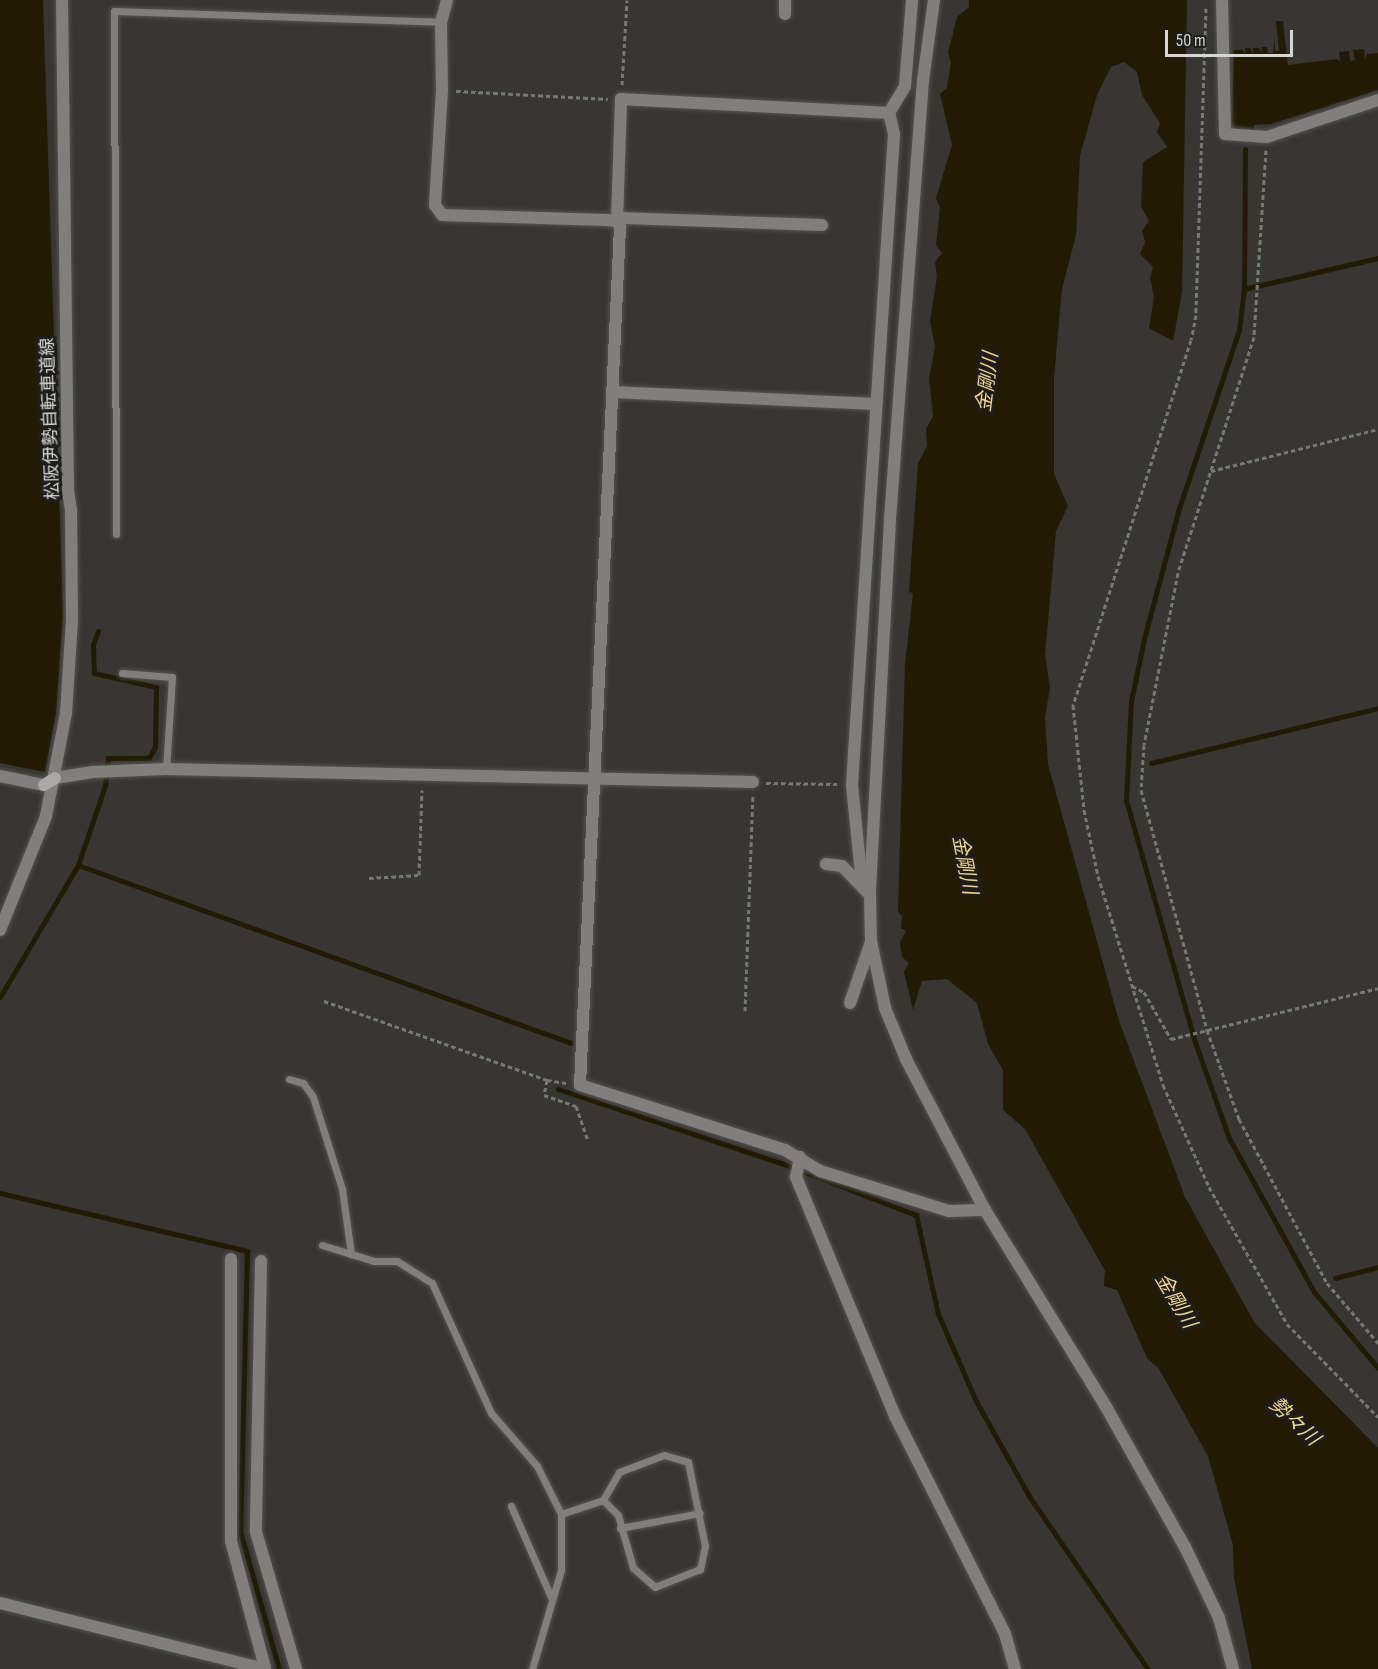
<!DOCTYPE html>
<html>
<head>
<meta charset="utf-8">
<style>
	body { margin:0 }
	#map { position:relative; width:1378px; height:1669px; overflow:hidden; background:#373633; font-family:"Sofia Sans Condensed","Noto Sans JP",sans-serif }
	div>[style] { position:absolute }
	.water>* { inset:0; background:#221a03 }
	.stream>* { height:5px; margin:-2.5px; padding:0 2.5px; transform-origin:2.5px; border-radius:2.5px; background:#221a03 }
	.path>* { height:3px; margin-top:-1.5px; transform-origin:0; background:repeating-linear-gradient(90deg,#777774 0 4.5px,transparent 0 7.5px) }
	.roads { filter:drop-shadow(0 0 2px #545350) drop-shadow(0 0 2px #545350) }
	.lane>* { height:7px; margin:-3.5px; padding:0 3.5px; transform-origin:3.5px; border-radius:3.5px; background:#807f7e }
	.street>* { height:12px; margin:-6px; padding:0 6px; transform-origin:6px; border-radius:6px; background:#807f7e }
	.secondary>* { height:12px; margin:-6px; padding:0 6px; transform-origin:6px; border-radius:6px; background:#a9a8a6 }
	span { translate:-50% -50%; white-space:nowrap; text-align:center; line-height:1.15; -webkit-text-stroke:6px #1e1d1c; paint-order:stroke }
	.street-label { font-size:18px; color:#d6d6d4 }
	.water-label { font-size:20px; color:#f2d58c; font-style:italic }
	.scale { position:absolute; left:1165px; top:30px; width:128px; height:27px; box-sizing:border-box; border:3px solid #d6d6d4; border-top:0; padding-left:8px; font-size:18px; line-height:21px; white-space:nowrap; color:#d6d6d4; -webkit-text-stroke:4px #1e1d1c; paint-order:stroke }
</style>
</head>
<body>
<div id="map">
	<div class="water">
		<div style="clip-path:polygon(0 0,43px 0,63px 614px,56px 713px,45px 772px,0 763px)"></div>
		<div style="clip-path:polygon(969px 0,1187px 0,1182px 292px,1173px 341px,1149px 328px,1154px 297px,1150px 278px,1153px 267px,1140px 254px,1145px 243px,1142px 231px,1149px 221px,1141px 206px,1143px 162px,1167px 147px,1157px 132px,1160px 123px,1142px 95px,1137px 72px,1124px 62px,1111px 67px,1097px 95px,1080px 156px,1076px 235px,1062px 289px,1054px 378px,1054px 474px,1068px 506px,1056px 531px,1045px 655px,1050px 688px,1045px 717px,1048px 764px,1119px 1021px,1185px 1197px,1254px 1322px,1378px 1448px,1378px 1669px,1252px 1669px,1234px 1578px,1233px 1545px,1208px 1456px,1159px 1369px,1147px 1358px,1117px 1290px,1104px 1286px,1105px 1271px,1025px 1129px,1003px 1110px,1003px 1070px,988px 1044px,977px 1003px,947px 979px,922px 981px,913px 1010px,904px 972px,909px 963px,902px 957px,900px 942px,906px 931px,901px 928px,902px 916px,898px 912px,905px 664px,913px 593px,909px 592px,918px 463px,927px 446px,926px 429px,933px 416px,929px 378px,935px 347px,930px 321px,937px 277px,935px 262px,942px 253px,936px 245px,940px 208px,936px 198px,952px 145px,940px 94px,947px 88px,951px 62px,948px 53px,957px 17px,969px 7px)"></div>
		<div style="clip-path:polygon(1276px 21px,1283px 21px,1288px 65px,1337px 59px,1340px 62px,1339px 52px,1349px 51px,1350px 61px,1355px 60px,1353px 50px,1364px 49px,1365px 59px,1367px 54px,1378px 53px,1378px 90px,1271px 124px,1254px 125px,1254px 132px,1236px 131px,1232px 123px,1234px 50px,1243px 50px,1245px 55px,1245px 48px,1250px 48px,1253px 54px,1253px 48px,1259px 48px,1262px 53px,1262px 47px,1267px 47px,1268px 53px,1273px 53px,1275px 38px,1275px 51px,1279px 51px)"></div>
	</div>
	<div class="stream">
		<div style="left:1245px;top:149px;width:140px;rotate:90.4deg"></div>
		<div style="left:1244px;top:289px;width:41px;rotate:97deg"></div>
		<div style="left:1239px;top:330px;width:188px;rotate:108.6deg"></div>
		<div style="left:1179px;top:508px;width:136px;rotate:105deg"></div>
		<div style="left:1144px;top:639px;width:63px;rotate:101.8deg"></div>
		<div style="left:1131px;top:701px;width:99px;rotate:92.9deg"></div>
		<div style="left:1126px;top:800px;width:255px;rotate:74.1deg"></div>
		<div style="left:1196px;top:1045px;width:99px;rotate:70.5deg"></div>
		<div style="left:1229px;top:1138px;width:176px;rotate:61.1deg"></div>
		<div style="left:1314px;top:1292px;width:99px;rotate:49.9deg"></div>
		<div style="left:1244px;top:289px;width:138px;rotate:-13deg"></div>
		<div style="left:98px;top:631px;width:15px;rotate:110deg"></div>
		<div style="left:93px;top:645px;width:28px;rotate:88deg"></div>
		<div style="left:94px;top:673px;width:64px;rotate:12.7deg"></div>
		<div style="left:156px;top:687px;width:60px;rotate:91deg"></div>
		<div style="left:155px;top:747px;width:13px;rotate:119deg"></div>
		<div style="left:149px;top:758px;width:41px;rotate:180deg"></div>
		<div style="left:108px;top:758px;width:28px;rotate:96deg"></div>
		<div style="left:105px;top:786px;width:83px;rotate:108.9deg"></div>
		<div style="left:78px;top:865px;width:524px;rotate:19.85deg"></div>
		<div style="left:1151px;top:763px;width:234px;rotate:-13.6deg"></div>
		<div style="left:0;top:997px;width:153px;rotate:-59.4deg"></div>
		<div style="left:558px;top:1089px;width:235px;rotate:18.4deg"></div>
		<div style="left:781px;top:1163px;width:145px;rotate:21.1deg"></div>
		<div style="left:916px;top:1215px;width:101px;rotate:77.5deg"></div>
		<div style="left:938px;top:1314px;width:95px;rotate:66.4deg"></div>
		<div style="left:976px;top:1401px;width:109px;rotate:60.8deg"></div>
		<div style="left:1029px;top:1496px;width:210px;rotate:55.5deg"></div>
		<div style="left:0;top:1193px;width:254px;rotate:13.2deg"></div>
		<div style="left:247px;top:1251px;width:280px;rotate:91.4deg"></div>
		<div style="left:240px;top:1531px;width:143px;rotate:74.2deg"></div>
		<div style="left:1335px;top:1278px;width:44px;rotate:-14.3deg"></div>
	</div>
	<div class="path">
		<div style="left:1206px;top:8px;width:307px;rotate:91.9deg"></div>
		<div style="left:1196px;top:315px;width:25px;rotate:101deg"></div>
		<div style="left:1191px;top:340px;width:384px;rotate:107.9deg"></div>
		<div style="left:1073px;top:705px;width:106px;rotate:84deg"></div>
		<div style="left:1084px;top:810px;width:67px;rotate:78deg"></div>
		<div style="left:1098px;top:876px;width:219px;rotate:72.7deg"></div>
		<div style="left:1163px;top:1085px;width:112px;rotate:65.7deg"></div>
		<div style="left:1209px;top:1187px;width:158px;rotate:60.3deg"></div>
		<div style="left:1287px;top:1324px;width:130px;rotate:45.6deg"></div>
		<div style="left:622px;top:85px;width:85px;rotate:-86.6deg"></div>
		<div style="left:456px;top:91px;width:152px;rotate:3deg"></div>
		<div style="left:1266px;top:150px;width:187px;rotate:93.7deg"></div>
		<div style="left:1254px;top:337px;width:248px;rotate:107.9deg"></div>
		<div style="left:1178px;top:573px;width:175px;rotate:101.2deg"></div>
		<div style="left:1144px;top:745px;width:45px;rotate:93.8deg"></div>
		<div style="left:1141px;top:790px;width:249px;rotate:74.6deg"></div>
		<div style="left:1207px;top:1030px;width:95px;rotate:70.2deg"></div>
		<div style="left:1239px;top:1119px;width:186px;rotate:61.8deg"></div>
		<div style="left:1327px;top:1283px;width:79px;rotate:49.6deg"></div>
		<div style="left:1211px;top:471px;width:172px;rotate:-14.1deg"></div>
		<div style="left:766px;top:783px;width:71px;rotate:0.8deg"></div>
		<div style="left:369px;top:878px;width:50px;rotate:-3.4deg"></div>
		<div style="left:419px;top:875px;width:85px;rotate:-88deg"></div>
		<div style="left:1132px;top:986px;width:13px;rotate:27deg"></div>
		<div style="left:1144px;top:992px;width:54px;rotate:60.1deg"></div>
		<div style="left:1171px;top:1039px;width:213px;rotate:-13.8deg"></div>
		<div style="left:324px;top:1001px;width:237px;rotate:19.5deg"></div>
		<div style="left:547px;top:1080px;width:20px;rotate:9deg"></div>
		<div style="left:745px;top:1011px;width:217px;rotate:-87.9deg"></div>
		<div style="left:547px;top:1080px;width:15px;rotate:101deg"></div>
		<div style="left:544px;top:1095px;width:34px;rotate:19deg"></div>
		<div style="left:576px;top:1106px;width:36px;rotate:71deg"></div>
	</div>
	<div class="roads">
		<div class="lane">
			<div style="left:116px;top:534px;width:523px;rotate:-90.22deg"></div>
			<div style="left:114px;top:11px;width:327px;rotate:1.9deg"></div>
			<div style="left:122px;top:673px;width:50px;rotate:4.6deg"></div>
			<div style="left:172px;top:677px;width:92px;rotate:93.7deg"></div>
			<div style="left:289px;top:1079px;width:15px;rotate:16deg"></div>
			<div style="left:303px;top:1083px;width:17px;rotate:54deg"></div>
			<div style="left:313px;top:1097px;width:96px;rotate:72.5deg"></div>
			<div style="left:342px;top:1189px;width:66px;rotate:82.1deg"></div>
			<div style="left:322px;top:1245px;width:54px;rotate:17.1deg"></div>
			<div style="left:374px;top:1261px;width:23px"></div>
			<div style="left:397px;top:1261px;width:41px;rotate:32.2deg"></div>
			<div style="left:432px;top:1283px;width:143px;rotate:65.6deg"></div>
			<div style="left:491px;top:1413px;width:70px;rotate:49deg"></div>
			<div style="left:537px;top:1466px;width:54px;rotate:63.4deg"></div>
			<div style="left:561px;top:1514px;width:56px;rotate:90deg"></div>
			<div style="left:561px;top:1570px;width:103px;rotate:106.3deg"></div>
			<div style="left:511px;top:1506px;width:99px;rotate:66.3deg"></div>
			<div style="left:561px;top:1514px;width:44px;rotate:-18.4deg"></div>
			<div style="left:603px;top:1500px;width:32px;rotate:-60deg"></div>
			<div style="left:619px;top:1472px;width:48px;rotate:-20.7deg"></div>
			<div style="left:664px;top:1455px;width:25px;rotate:16deg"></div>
			<div style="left:688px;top:1462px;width:86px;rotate:78.6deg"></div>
			<div style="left:705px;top:1546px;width:24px;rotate:102deg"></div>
			<div style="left:700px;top:1569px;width:48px;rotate:158.2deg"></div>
			<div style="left:655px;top:1587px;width:29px;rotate:-139deg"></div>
			<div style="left:633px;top:1568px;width:55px;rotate:-105.8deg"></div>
			<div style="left:618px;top:1515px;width:21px;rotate:-135deg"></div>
			<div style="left:620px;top:1528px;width:81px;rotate:-10.6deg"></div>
		</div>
		<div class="street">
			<div style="left:447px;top:0;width:23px;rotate:105deg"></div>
			<div style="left:441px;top:22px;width:68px;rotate:89.2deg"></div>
			<div style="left:442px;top:90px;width:115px;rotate:93.5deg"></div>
			<div style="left:435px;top:205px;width:12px;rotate:55deg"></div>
			<div style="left:442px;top:215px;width:165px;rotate:1.7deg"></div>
			<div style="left:607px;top:220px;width:10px;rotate:6deg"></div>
			<div style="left:617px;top:221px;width:7px;rotate:63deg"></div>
			<div style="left:620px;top:227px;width:859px;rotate:92.67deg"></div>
			<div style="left:580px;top:1085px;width:215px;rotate:17.6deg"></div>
			<div style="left:785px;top:1150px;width:41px;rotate:31deg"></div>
			<div style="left:820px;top:1171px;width:135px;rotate:17.2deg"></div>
			<div style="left:949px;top:1211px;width:36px;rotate:-2deg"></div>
			<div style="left:785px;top:0;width:14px;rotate:90deg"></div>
			<div style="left:934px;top:0;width:81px;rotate:97.8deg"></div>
			<div style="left:923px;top:80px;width:441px;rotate:94.3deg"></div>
			<div style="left:890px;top:520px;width:376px;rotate:93.1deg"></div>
			<div style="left:870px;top:895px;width:46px;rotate:88.8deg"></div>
			<div style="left:871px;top:941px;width:68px;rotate:78.2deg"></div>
			<div style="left:885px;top:1008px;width:55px;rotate:67.6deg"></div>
			<div style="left:906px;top:1059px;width:170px;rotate:62.4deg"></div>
			<div style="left:985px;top:1210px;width:231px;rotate:58.4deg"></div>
			<div style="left:1106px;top:1407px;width:161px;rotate:60.6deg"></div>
			<div style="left:1185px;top:1547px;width:79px;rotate:64.4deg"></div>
			<div style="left:1219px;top:1618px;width:53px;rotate:74.6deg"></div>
			<div style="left:1222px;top:0;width:134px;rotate:88.7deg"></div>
			<div style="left:1225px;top:134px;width:42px;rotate:4.1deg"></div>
			<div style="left:1267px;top:137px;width:117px;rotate:-18.4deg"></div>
			<div style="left:822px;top:225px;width:197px;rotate:-178deg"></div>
			<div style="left:625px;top:218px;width:9px;rotate:159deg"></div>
			<div style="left:617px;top:221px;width:122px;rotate:-88.1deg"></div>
			<div style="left:621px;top:99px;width:268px;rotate:3deg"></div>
			<div style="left:612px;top:392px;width:264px;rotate:2.6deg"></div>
			<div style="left:0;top:776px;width:45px;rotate:11.6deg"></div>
			<div style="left:55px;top:778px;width:37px;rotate:-9deg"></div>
			<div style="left:92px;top:772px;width:74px;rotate:-2.3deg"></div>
			<div style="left:166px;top:769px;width:587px;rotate:1.27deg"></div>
			<div style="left:826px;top:864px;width:16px;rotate:7deg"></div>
			<div style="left:842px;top:866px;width:40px;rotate:46deg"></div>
			<div style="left:870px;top:895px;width:23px;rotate:-113deg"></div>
			<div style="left:861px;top:874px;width:89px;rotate:-95.8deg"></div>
			<div style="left:852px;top:785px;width:652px;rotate:-86.31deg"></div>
			<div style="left:894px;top:134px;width:22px;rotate:-103deg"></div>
			<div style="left:889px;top:113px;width:31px;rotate:-59deg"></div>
			<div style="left:905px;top:86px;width:86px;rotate:-85.3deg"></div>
			<div style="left:0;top:930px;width:123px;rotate:-68deg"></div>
			<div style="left:46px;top:816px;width:105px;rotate:-79deg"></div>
			<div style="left:66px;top:713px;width:92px;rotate:-86.3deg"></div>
			<div style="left:72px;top:621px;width:111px;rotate:-90.5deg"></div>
			<div style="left:71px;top:510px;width:20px;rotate:-99deg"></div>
			<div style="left:68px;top:490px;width:490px;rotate:-90.7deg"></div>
			<div style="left:850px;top:1003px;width:65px;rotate:-71deg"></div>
			<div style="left:800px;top:1157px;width:20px;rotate:101deg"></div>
			<div style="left:796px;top:1177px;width:259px;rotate:67.5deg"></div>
			<div style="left:895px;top:1416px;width:244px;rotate:63.2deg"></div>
			<div style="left:1005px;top:1634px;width:36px;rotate:74deg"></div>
			<div style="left:231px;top:1259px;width:282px;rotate:90deg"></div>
			<div style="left:231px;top:1541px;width:131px;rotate:75deg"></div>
			<div style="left:261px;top:1261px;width:271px;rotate:91.1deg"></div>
			<div style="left:256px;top:1532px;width:143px;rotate:73.7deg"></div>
			<div style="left:0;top:1603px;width:273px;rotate:14deg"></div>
		</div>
		<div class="secondary">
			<div style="left:44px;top:785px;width:13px;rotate:-32deg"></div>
		</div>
	</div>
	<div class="street-label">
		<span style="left:51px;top:419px;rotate:-92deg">松阪伊勢自転車道線</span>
	</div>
	<div class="water-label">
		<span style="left:988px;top:382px;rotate:-83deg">金剛川</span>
		<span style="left:964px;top:865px;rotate:79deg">金剛川</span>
		<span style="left:1175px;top:1301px;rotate:59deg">金剛川</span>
		<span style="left:1294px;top:1422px;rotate:43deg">勢々川</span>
	</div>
	<div class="scale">50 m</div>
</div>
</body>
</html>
